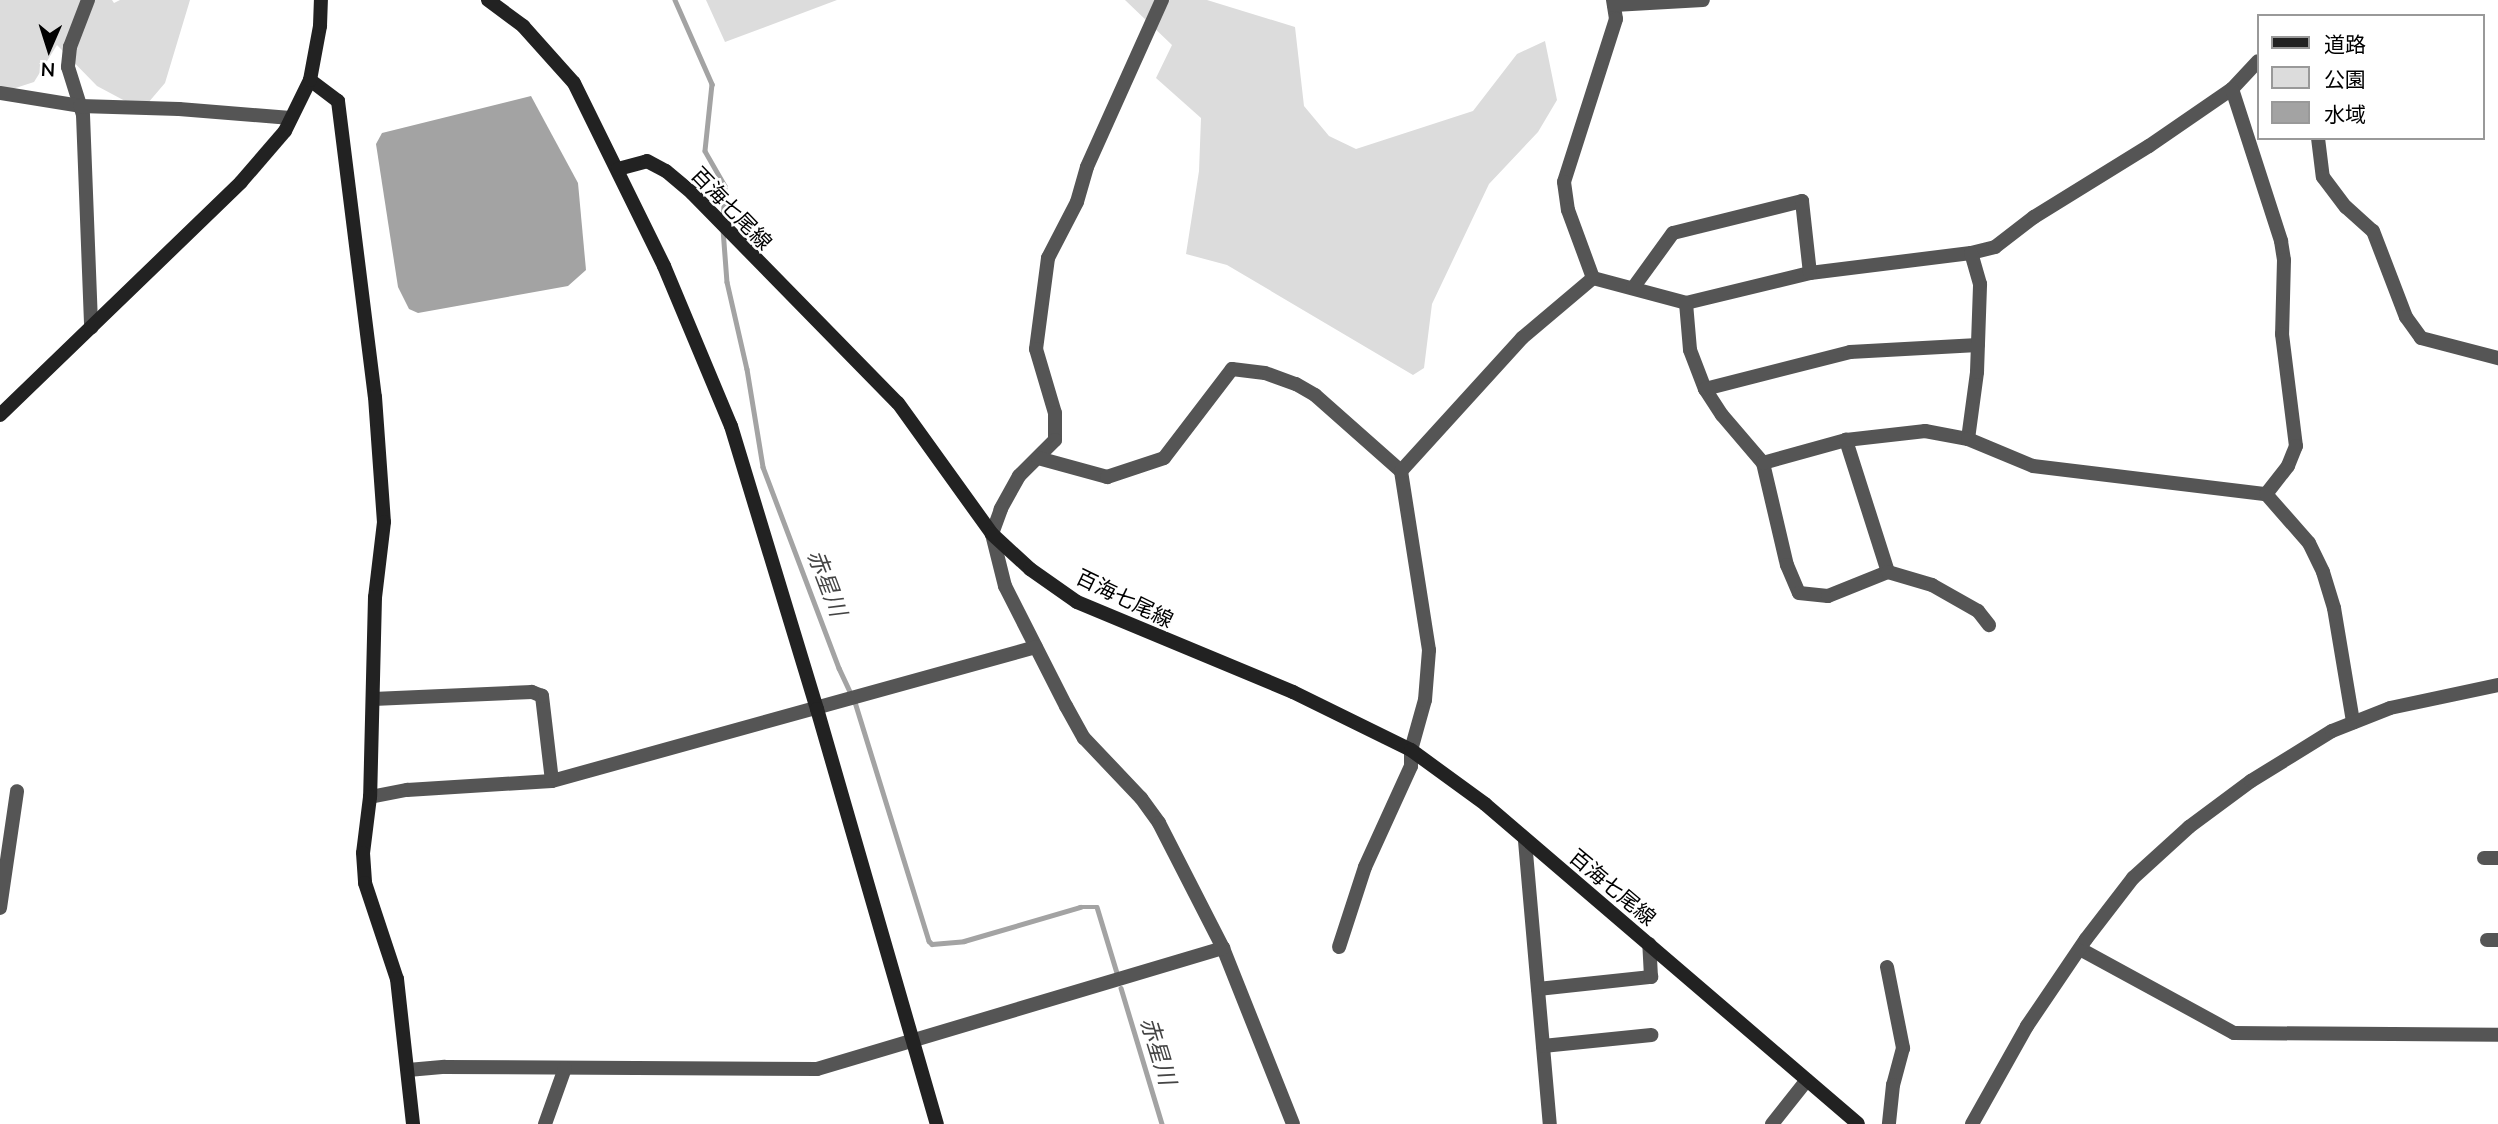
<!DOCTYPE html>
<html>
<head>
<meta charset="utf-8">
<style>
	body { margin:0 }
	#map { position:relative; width:2498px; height:1124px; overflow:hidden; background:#fff; font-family:Mulish,"Noto Sans JP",sans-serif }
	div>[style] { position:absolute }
	.green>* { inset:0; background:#dcdcdc }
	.water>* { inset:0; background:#a3a3a3 }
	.stream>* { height:4.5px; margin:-2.25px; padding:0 2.25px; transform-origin:2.25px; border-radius:2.25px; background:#a3a3a3 }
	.street>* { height:14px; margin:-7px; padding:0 7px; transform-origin:7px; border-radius:7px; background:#555 }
	.secondary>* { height:14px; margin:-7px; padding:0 7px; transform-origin:7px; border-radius:7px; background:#222 }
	span { translate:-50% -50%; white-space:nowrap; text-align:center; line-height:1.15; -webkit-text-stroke:5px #fff; paint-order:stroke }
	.street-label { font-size:21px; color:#000 }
	.water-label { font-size:23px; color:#444; font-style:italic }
	.legend { position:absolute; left:2257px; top:14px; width:228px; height:126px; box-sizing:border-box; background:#fff; border:2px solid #999; margin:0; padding:9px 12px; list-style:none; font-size:21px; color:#000 }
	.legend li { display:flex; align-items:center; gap:14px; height:35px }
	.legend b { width:35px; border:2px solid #999 }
	.north { position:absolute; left:14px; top:14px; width:70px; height:70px; -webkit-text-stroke:5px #fff; paint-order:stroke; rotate:183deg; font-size:19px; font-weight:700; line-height:28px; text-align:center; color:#000 }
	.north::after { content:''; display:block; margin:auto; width:24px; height:32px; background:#000; clip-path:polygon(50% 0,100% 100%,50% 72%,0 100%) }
</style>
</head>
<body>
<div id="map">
	<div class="green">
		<div style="clip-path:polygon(0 0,112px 0,114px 3px,120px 0,190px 0,165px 83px,142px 110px,97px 86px,57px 45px,34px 82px,0 93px)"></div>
		<div style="clip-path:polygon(706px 0,837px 0,725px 42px)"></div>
		<div style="clip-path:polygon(1125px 0,1207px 0,1295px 27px,1304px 106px,1329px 136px,1356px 149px,1473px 111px,1517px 54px,1545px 41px,1557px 100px,1538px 132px,1489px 184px,1432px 304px,1424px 368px,1413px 375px,1227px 265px,1186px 254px,1199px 171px,1201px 118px,1156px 78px,1172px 45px)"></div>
	</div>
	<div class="water">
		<div style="clip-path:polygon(531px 96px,578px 183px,586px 270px,568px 286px,418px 313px,409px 309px,398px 287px,376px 144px,382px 133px)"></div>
	</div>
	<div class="stream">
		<div style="left:675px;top:0;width:92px;rotate:66.2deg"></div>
		<div style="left:712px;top:84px;width:67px;rotate:96deg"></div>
		<div style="left:705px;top:151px;width:40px;rotate:60.3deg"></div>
		<div style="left:725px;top:186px;width:34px;rotate:93deg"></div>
		<div style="left:723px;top:229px;width:53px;rotate:85.7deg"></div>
		<div style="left:727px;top:282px;width:89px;rotate:77.1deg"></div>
		<div style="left:747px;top:369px;width:99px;rotate:80.7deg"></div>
		<div style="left:763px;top:467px;width:215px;rotate:69.3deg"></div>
		<div style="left:839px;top:668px;width:38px;rotate:65deg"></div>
		<div style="left:855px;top:702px;width:250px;rotate:72.8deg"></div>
		<div style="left:929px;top:941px;width:4px;rotate:45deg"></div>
		<div style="left:932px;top:944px;width:32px;rotate:-5deg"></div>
		<div style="left:964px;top:941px;width:121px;rotate:-16.3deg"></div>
		<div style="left:1080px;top:907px;width:17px"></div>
		<div style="left:1097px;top:907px;width:72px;rotate:73.1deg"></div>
		<div style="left:1121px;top:988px;width:142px;rotate:73.2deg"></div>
	</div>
	<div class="street">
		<div style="left:88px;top:0;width:50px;rotate:111deg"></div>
		<div style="left:70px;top:47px;width:20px;rotate:96deg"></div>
		<div style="left:68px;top:67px;width:50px;rotate:72.6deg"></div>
		<div style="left:83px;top:115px;width:213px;rotate:87.8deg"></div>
		<div style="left:1162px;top:0;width:183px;rotate:114.2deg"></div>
		<div style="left:1087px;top:167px;width:36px;rotate:106deg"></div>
		<div style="left:1077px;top:202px;width:63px;rotate:117.4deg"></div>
		<div style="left:1048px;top:258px;width:92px;rotate:97.5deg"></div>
		<div style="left:1036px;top:349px;width:67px;rotate:73.5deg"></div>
		<div style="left:1055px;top:413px;width:27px;rotate:90deg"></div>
		<div style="left:1055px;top:440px;width:51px;rotate:135deg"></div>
		<div style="left:1019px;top:476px;width:38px;rotate:119deg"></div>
		<div style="left:1001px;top:509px;width:27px;rotate:110deg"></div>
		<div style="left:992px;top:534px;width:54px;rotate:76deg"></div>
		<div style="left:1005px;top:586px;width:135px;rotate:63.1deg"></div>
		<div style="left:1066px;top:706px;width:37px;rotate:61deg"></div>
		<div style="left:1084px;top:738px;width:83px;rotate:46.5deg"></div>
		<div style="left:1141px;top:798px;width:31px;rotate:54deg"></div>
		<div style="left:1159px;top:823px;width:140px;rotate:62.9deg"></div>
		<div style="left:1223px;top:948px;width:189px;rotate:68.3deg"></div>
		<div style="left:1613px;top:0;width:19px;rotate:81deg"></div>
		<div style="left:1616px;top:19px;width:171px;rotate:107.7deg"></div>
		<div style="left:1564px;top:182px;width:28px;rotate:82deg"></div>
		<div style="left:1568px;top:210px;width:72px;rotate:69.8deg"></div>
		<div style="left:1593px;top:278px;width:96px;rotate:15deg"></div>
		<div style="left:1686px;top:303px;width:128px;rotate:-13.6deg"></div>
		<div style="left:1810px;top:273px;width:162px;rotate:-7.1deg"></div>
		<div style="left:1971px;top:253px;width:25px;rotate:-14deg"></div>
		<div style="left:1995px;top:247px;width:49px;rotate:-37.6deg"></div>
		<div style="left:2034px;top:217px;width:135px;rotate:-31.7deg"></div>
		<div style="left:2149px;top:146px;width:101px;rotate:-34.5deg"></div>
		<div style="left:2232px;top:89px;width:38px;rotate:-47deg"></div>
		<div style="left:1614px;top:5px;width:89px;rotate:-3.2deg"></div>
		<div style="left:2232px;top:89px;width:160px;rotate:72.1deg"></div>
		<div style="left:2281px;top:241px;width:19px;rotate:81deg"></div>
		<div style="left:2284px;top:260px;width:74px;rotate:91.5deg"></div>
		<div style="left:2282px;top:334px;width:113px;rotate:82.9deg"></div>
		<div style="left:2296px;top:446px;width:22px;rotate:112deg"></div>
		<div style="left:2288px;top:466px;width:36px;rotate:128deg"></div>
		<div style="left:0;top:93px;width:81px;rotate:9.2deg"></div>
		<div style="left:80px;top:106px;width:99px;rotate:1.7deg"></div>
		<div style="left:179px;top:109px;width:112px;rotate:4.6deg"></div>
		<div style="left:2318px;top:138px;width:39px;rotate:83deg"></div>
		<div style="left:2323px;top:177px;width:38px;rotate:53deg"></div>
		<div style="left:2346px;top:207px;width:36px;rotate:42deg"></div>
		<div style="left:2373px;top:231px;width:92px;rotate:69deg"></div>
		<div style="left:2406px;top:317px;width:26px;rotate:54deg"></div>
		<div style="left:2421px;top:338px;width:80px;rotate:14.6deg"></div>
		<div style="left:1633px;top:288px;width:68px;rotate:-54deg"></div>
		<div style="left:1673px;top:233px;width:133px;rotate:-13.9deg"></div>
		<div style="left:1802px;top:201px;width:72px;rotate:83.7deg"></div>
		<div style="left:1686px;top:303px;width:47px;rotate:85.1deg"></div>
		<div style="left:1690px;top:350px;width:42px;rotate:69deg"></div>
		<div style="left:1705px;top:389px;width:31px;rotate:57deg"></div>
		<div style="left:1722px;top:415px;width:63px;rotate:49.5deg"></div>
		<div style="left:1763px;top:463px;width:105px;rotate:76.8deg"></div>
		<div style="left:1787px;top:565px;width:30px;rotate:67deg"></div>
		<div style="left:1799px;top:593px;width:29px;rotate:6deg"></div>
		<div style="left:1828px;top:596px;width:65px;rotate:-21.8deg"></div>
		<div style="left:1888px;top:572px;width:139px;rotate:-107.7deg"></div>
		<div style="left:1705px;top:389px;width:150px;rotate:-14.3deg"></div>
		<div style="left:1850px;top:352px;width:128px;rotate:-3.1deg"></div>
		<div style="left:1968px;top:439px;width:68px;rotate:-82.3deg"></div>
		<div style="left:1977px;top:372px;width:88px;rotate:-88deg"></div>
		<div style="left:1980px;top:284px;width:32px;rotate:-106deg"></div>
		<div style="left:1038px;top:458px;width:72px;rotate:15.4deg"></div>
		<div style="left:1107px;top:477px;width:60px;rotate:-18.4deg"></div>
		<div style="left:1164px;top:458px;width:112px;rotate:-52.6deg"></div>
		<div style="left:1232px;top:369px;width:33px;rotate:7deg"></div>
		<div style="left:1265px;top:373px;width:33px;rotate:20deg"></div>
		<div style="left:1296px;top:384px;width:22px;rotate:30deg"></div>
		<div style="left:1315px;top:395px;width:115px;rotate:41.5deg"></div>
		<div style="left:1763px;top:463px;width:86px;rotate:-15.5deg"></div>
		<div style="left:1846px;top:440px;width:80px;rotate:-6.5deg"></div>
		<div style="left:1925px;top:431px;width:44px;rotate:10.5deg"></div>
		<div style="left:1968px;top:439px;width:70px;rotate:22.6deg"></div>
		<div style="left:2033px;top:466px;width:235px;rotate:6.9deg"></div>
		<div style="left:2266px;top:494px;width:65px;rotate:48.7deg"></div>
		<div style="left:2309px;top:543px;width:32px;rotate:64deg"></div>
		<div style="left:2323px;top:572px;width:38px;rotate:73deg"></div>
		<div style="left:2334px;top:608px;width:116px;rotate:80.5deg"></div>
		<div style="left:1888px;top:572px;width:46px;rotate:16.5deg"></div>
		<div style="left:1932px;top:585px;width:53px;rotate:29.5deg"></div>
		<div style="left:1978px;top:611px;width:18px;rotate:52deg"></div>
		<div style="left:552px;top:781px;width:502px;rotate:-15.48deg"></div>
		<div style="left:370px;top:797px;width:38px;rotate:-11deg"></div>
		<div style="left:407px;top:790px;width:145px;rotate:-3.6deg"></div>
		<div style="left:552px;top:781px;width:86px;rotate:-96.7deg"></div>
		<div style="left:542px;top:696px;width:11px;rotate:-158deg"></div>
		<div style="left:532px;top:692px;width:159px;rotate:177.5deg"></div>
		<div style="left:1525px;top:841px;width:284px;rotate:85deg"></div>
		<div style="left:2484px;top:858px;width:14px"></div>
		<div style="left:0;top:908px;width:118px;rotate:-81.7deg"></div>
		<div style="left:2487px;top:940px;width:11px"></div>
		<div style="left:1339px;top:947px;width:84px;rotate:-72deg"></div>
		<div style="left:1365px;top:867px;width:111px;rotate:-65.5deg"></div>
		<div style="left:1411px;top:766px;width:16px;rotate:-90deg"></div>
		<div style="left:1411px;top:750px;width:52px;rotate:-74.4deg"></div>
		<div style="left:1425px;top:700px;width:50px;rotate:-85.4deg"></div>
		<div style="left:1429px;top:650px;width:181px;rotate:-98.9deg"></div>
		<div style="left:1401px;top:471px;width:180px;rotate:-47.7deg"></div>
		<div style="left:1522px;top:338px;width:93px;rotate:-40.2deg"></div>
		<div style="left:2080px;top:949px;width:175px;rotate:28.6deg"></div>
		<div style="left:2234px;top:1033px;width:264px;rotate:0.4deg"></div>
		<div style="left:1887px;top:967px;width:83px;rotate:78.8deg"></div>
		<div style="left:1903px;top:1048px;width:38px;rotate:105deg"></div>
		<div style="left:1893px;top:1085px;width:39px;rotate:96deg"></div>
		<div style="left:1538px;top:989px;width:114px;rotate:-6.1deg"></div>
		<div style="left:1651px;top:977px;width:33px;rotate:-93deg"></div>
		<div style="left:1543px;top:1046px;width:109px;rotate:-5.8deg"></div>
		<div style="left:408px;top:1070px;width:37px;rotate:-5deg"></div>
		<div style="left:445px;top:1067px;width:372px;rotate:0.3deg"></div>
		<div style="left:817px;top:1069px;width:424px;rotate:-16.6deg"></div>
		<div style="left:545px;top:1124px;width:59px;rotate:-70.3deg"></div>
		<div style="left:1772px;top:1124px;width:56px;rotate:-51.5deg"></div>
		<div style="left:1972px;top:1124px;width:112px;rotate:-60.7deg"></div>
		<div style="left:2027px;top:1026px;width:105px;rotate:-55.9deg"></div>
		<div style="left:2086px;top:939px;width:77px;rotate:-52.4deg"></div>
		<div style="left:2133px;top:878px;width:76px;rotate:-42.3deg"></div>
		<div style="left:2189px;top:827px;width:77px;rotate:-36.6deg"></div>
		<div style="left:2251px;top:781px;width:95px;rotate:-31.7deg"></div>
		<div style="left:2332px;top:731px;width:62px;rotate:-21.6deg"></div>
		<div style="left:2390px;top:708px;width:110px;rotate:-12deg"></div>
	</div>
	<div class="secondary">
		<div style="left:488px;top:0;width:44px;rotate:36.6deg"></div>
		<div style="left:523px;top:26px;width:76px;rotate:48.2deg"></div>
		<div style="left:574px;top:83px;width:204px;rotate:63.8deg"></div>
		<div style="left:664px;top:266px;width:173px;rotate:67.3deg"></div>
		<div style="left:731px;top:426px;width:296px;rotate:73.1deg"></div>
		<div style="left:817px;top:709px;width:432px;rotate:73.9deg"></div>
		<div style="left:310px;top:80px;width:35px;rotate:37deg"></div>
		<div style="left:338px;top:101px;width:298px;rotate:82.9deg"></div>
		<div style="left:375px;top:397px;width:125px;rotate:85.9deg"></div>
		<div style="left:384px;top:522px;width:76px;rotate:96.8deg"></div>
		<div style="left:375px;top:597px;width:200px;rotate:91.4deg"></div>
		<div style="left:370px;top:797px;width:56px;rotate:97.1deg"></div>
		<div style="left:363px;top:853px;width:30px;rotate:86deg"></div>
		<div style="left:365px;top:883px;width:101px;rotate:71.6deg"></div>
		<div style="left:397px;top:979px;width:146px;rotate:83.7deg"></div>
		<div style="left:618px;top:169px;width:30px;rotate:-15deg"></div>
		<div style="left:647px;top:161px;width:21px;rotate:28deg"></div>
		<div style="left:666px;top:171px;width:34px;rotate:40deg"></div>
		<div style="left:692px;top:193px;width:294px;rotate:45.6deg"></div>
		<div style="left:898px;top:403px;width:161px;rotate:54.3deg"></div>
		<div style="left:992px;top:534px;width:52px;rotate:42.6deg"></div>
		<div style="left:1030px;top:569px;width:57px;rotate:35.1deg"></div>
		<div style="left:1077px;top:602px;width:234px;rotate:22.6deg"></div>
		<div style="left:1293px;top:692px;width:131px;rotate:26.2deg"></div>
		<div style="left:1411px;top:750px;width:92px;rotate:36.1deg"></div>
		<div style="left:1485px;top:804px;width:491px;rotate:40.6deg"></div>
		<div style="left:0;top:415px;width:335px;rotate:-44deg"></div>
		<div style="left:241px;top:182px;width:67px;rotate:-49.2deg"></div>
		<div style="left:285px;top:131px;width:57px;rotate:-63.9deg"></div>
		<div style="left:310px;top:80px;width:55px;rotate:-79.5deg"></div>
		<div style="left:320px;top:26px;width:26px;rotate:-88deg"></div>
	</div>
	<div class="street-label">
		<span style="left:732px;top:208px;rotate:46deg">百海七尾線</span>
		<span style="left:1125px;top:598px;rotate:26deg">百海七尾線</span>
		<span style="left:1613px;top:887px;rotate:40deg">百海七尾線</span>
	</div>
	<div class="water-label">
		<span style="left:827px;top:583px;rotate:69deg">赤星川</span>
		<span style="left:1158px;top:1051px;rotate:73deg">赤星川</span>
	</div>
	<ul class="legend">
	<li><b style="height:9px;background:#222"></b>道路</li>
	<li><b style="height:19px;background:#dcdcdc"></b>公園</li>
	<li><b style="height:19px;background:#a3a3a3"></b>水域</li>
	</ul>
	<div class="north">N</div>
</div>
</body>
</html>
